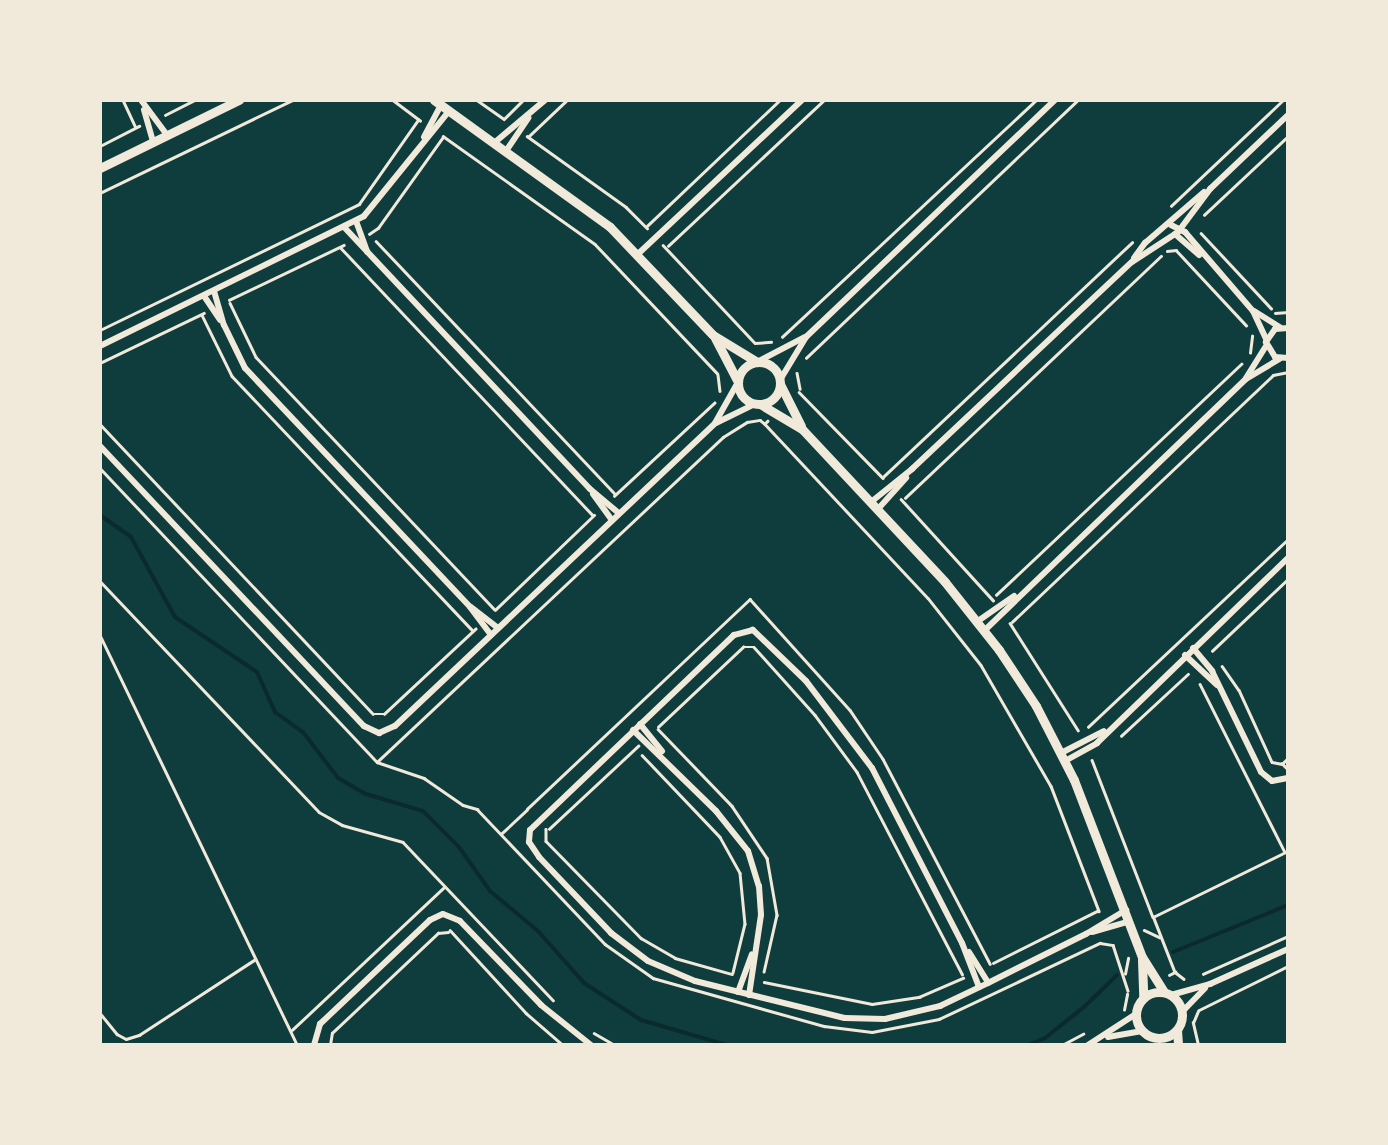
<!DOCTYPE html>
<html>
<head>
<meta charset="utf-8">
<style>
	body { margin:0 }
	#map { position:relative; width:1388px; height:1145px; overflow:hidden; background:#0f3d3e; font-family:"DM Sans",sans-serif }
	div>[style] { position:absolute }
	.stream>* { height:4px; margin:-2px; padding:0 2px; transform-origin:2px; border-radius:2px; background:#0a2a2b }
	.path>* { height:2.5px; margin:-1.25px; padding:0 1.25px; transform-origin:1.25px; border-radius:1.25px; background:#f1e9da }
	.minor>* { height:6px; margin:-3px; padding:0 3px; transform-origin:3px; border-radius:3px; background:#f1e9da }
	.tertiary>* { height:9px; margin:-4.5px; padding:0 4.5px; transform-origin:4.5px; border-radius:4.5px; background:#f1e9da }
	.tertiary>.ring { margin:-4.5px; padding:0; box-sizing:content-box; background:none; border:9px solid #f1e9da; border-radius:50% }
	span { translate:-50% -50%; white-space:nowrap; text-align:center; line-height:1.15; -webkit-text-stroke:9px #f1e9da; paint-order:stroke }
	.frame { position:absolute; inset:0; border:102px solid #f1e9da; pointer-events:none }
</style>
</head>
<body>
<div id="map">
	<div class="stream">
		<div style="left:100px;top:515px;width:38px;rotate:35deg"></div>
		<div style="left:131px;top:537px;width:91px;rotate:61.2deg"></div>
		<div style="left:175px;top:617px;width:99px;rotate:33.9deg"></div>
		<div style="left:257px;top:672px;width:44px;rotate:65.8deg"></div>
		<div style="left:275px;top:712px;width:34px;rotate:36deg"></div>
		<div style="left:303px;top:732px;width:58px;rotate:52.7deg"></div>
		<div style="left:338px;top:778px;width:32px;rotate:30deg"></div>
		<div style="left:366px;top:794px;width:59px;rotate:16.6deg"></div>
		<div style="left:423px;top:811px;width:51px;rotate:45deg"></div>
		<div style="left:459px;top:847px;width:54px;rotate:54.8deg"></div>
		<div style="left:490px;top:891px;width:62px;rotate:39.8deg"></div>
		<div style="left:538px;top:931px;width:69px;rotate:48.5deg"></div>
		<div style="left:584px;top:983px;width:68px;rotate:33deg"></div>
		<div style="left:641px;top:1020px;width:90px;rotate:16.2deg"></div>
		<div style="left:1173px;top:952px;width:124px;rotate:-22.2deg"></div>
		<div style="left:1028px;top:1045px;width:18px;rotate:-22deg"></div>
		<div style="left:1045px;top:1038px;width:50px;rotate:-38.5deg"></div>
		<div style="left:1084px;top:1007px;width:46px;rotate:-44.1deg"></div>
	</div>
	<div class="path">
		<div style="left:123px;top:100px;width:29px;rotate:65deg"></div>
		<div style="left:393px;top:100px;width:34px;rotate:37deg"></div>
		<div style="left:477px;top:100px;width:33px;rotate:35deg"></div>
		<div style="left:165px;top:115px;width:34px;rotate:-27deg"></div>
		<div style="left:505px;top:118px;width:25px;rotate:-45deg"></div>
		<div style="left:443px;top:136px;width:186px;rotate:35.4deg"></div>
		<div style="left:595px;top:244px;width:178px;rotate:46.6deg"></div>
		<div style="left:527px;top:136px;width:122px;rotate:35.6deg"></div>
		<div style="left:626px;top:207px;width:30px;rotate:45deg"></div>
		<div style="left:528px;top:137px;width:54px;rotate:-43.5deg"></div>
		<div style="left:100px;top:146px;width:44px;rotate:-27.1deg"></div>
		<div style="left:100px;top:193px;width:213px;rotate:-25.8deg"></div>
		<div style="left:1171px;top:206px;width:154px;rotate:-43.4deg"></div>
		<div style="left:1204px;top:215px;width:115px;rotate:-43.2deg"></div>
		<div style="left:647px;top:226px;width:183px;rotate:-43.5deg"></div>
		<div style="left:1201px;top:233px;width:103px;rotate:47deg"></div>
		<div style="left:369px;top:234px;width:11px;rotate:-34deg"></div>
		<div style="left:378px;top:228px;width:112px;rotate:-54.5deg"></div>
		<div style="left:376px;top:241px;width:347px;rotate:46.6deg"></div>
		<div style="left:663px;top:245px;width:134px;rotate:46.8deg"></div>
		<div style="left:755px;top:343px;width:16px;rotate:-4deg"></div>
		<div style="left:668px;top:246px;width:214px;rotate:-43.1deg"></div>
		<div style="left:341px;top:248px;width:367px;rotate:46.7deg"></div>
		<div style="left:1167px;top:251px;width:9px;rotate:-6deg"></div>
		<div style="left:1176px;top:250px;width:103px;rotate:47deg"></div>
		<div style="left:229px;top:300px;width:127px;rotate:-25.6deg"></div>
		<div style="left:230px;top:303px;width:60px;rotate:64.3deg"></div>
		<div style="left:256px;top:357px;width:347px;rotate:46.6deg"></div>
		<div style="left:1275px;top:313px;width:13px;rotate:-4deg"></div>
		<div style="left:202px;top:315px;width:68px;rotate:63.8deg"></div>
		<div style="left:232px;top:376px;width:349px;rotate:46.6deg"></div>
		<div style="left:100px;top:330px;width:288px;rotate:-25.9deg"></div>
		<div style="left:359px;top:204px;width:103px;rotate:-54.9deg"></div>
		<div style="left:782px;top:337px;width:347px;rotate:-43deg"></div>
		<div style="left:1250px;top:353px;width:17px;rotate:-83deg"></div>
		<div style="left:806px;top:358px;width:375px;rotate:-43.5deg"></div>
		<div style="left:100px;top:363px;width:115px;rotate:-25.7deg"></div>
		<div style="left:797px;top:373px;width:16px;rotate:79deg"></div>
		<div style="left:718px;top:375px;width:16px;rotate:83deg"></div>
		<div style="left:799px;top:392px;width:120px;rotate:45.7deg"></div>
		<div style="left:768px;top:421px;width:4px;rotate:135deg"></div>
		<div style="left:765px;top:424px;width:238px;rotate:46.9deg"></div>
		<div style="left:928px;top:598px;width:85px;rotate:51.7deg"></div>
		<div style="left:981px;top:665px;width:140px;rotate:60deg"></div>
		<div style="left:1051px;top:786px;width:134px;rotate:69deg"></div>
		<div style="left:100px;top:424px;width:398px;rotate:46.7deg"></div>
		<div style="left:373px;top:714px;width:11px"></div>
		<div style="left:384px;top:714px;width:125px;rotate:-43deg"></div>
		<div style="left:100px;top:468px;width:404px;rotate:46.7deg"></div>
		<div style="left:377px;top:762px;width:50px;rotate:18.8deg"></div>
		<div style="left:424px;top:778px;width:47px;rotate:34.7deg"></div>
		<div style="left:463px;top:805px;width:15px;rotate:16deg"></div>
		<div style="left:477px;top:809px;width:186px;rotate:46.5deg"></div>
		<div style="left:605px;top:944px;width:59px;rotate:35.3deg"></div>
		<div style="left:653px;top:978px;width:178px;rotate:15.7deg"></div>
		<div style="left:824px;top:1026px;width:48px;rotate:7.1deg"></div>
		<div style="left:872px;top:1032px;width:68px;rotate:-11deg"></div>
		<div style="left:939px;top:1019px;width:178px;rotate:-25.3deg"></div>
		<div style="left:1100px;top:943px;width:13px;rotate:9deg"></div>
		<div style="left:1113px;top:945px;width:48px;rotate:71.9deg"></div>
		<div style="left:883px;top:477px;width:342px;rotate:-43.3deg"></div>
		<div style="left:614px;top:496px;width:137px;rotate:-42.9deg"></div>
		<div style="left:905px;top:498px;width:352px;rotate:-43.4deg"></div>
		<div style="left:901px;top:499px;width:137px;rotate:47.7deg"></div>
		<div style="left:100px;top:581px;width:318px;rotate:46.5deg"></div>
		<div style="left:319px;top:812px;width:26px;rotate:29deg"></div>
		<div style="left:342px;top:825px;width:63px;rotate:15.6deg"></div>
		<div style="left:403px;top:842px;width:218px;rotate:46.5deg"></div>
		<div style="left:996px;top:595px;width:337px;rotate:-43.3deg"></div>
		<div style="left:495px;top:610px;width:137px;rotate:-43.8deg"></div>
		<div style="left:1012px;top:622px;width:359px;rotate:-43.4deg"></div>
		<div style="left:1273px;top:375px;width:15px;rotate:-11deg"></div>
		<div style="left:1010px;top:623px;width:127px;rotate:57.6deg"></div>
		<div style="left:100px;top:635px;width:455px;rotate:64.3deg"></div>
		<div style="left:1212px;top:651px;width:105px;rotate:-43.5deg"></div>
		<div style="left:1222px;top:666px;width:29px;rotate:55deg"></div>
		<div style="left:1239px;top:690px;width:79px;rotate:65.4deg"></div>
		<div style="left:1272px;top:762px;width:10px;rotate:11deg"></div>
		<div style="left:1200px;top:684px;width:188px;rotate:63.2deg"></div>
		<div style="left:658px;top:727px;width:117px;rotate:-43.3deg"></div>
		<div style="left:743px;top:647px;width:11px"></div>
		<div style="left:754px;top:647px;width:91px;rotate:48.1deg"></div>
		<div style="left:815px;top:715px;width:71px;rotate:53.6deg"></div>
		<div style="left:857px;top:772px;width:228px;rotate:62.5deg"></div>
		<div style="left:1088px;top:727px;width:274px;rotate:-43.2deg"></div>
		<div style="left:658px;top:729px;width:107px;rotate:46.1deg"></div>
		<div style="left:732px;top:806px;width:63px;rotate:56.1deg"></div>
		<div style="left:767px;top:858px;width:58px;rotate:80deg"></div>
		<div style="left:777px;top:915px;width:58px;rotate:102.8deg"></div>
		<div style="left:1121px;top:736px;width:91px;rotate:-42.8deg"></div>
		<div style="left:642px;top:755px;width:113px;rotate:46.4deg"></div>
		<div style="left:720px;top:837px;width:41px;rotate:60.9deg"></div>
		<div style="left:740px;top:873px;width:51px;rotate:84.4deg"></div>
		<div style="left:745px;top:924px;width:50px;rotate:103.8deg"></div>
		<div style="left:1092px;top:760px;width:168px;rotate:68.8deg"></div>
		<div style="left:378px;top:761px;width:473px;rotate:-43.2deg"></div>
		<div style="left:723px;top:437px;width:28px;rotate:-32deg"></div>
		<div style="left:747px;top:422px;width:13px;rotate:-9deg"></div>
		<div style="left:760px;top:420px;width:6px;rotate:39deg"></div>
		<div style="left:1286px;top:768px;width:6px;rotate:-135deg"></div>
		<div style="left:1282px;top:764px;width:8px;rotate:-45deg"></div>
		<div style="left:527px;top:809px;width:306px;rotate:-43.3deg"></div>
		<div style="left:750px;top:599px;width:149px;rotate:48deg"></div>
		<div style="left:850px;top:710px;width:59px;rotate:56deg"></div>
		<div style="left:883px;top:759px;width:231px;rotate:62.4deg"></div>
		<div style="left:546px;top:829px;width:12px;rotate:90deg"></div>
		<div style="left:546px;top:841px;width:136px;rotate:45.6deg"></div>
		<div style="left:641px;top:938px;width:39px;rotate:30deg"></div>
		<div style="left:675px;top:958px;width:59px;rotate:15.7deg"></div>
		<div style="left:549px;top:829px;width:122px;rotate:-43deg"></div>
		<div style="left:501px;top:834px;width:35px;rotate:-43deg"></div>
		<div style="left:450px;top:930px;width:113px;rotate:47.5deg"></div>
		<div style="left:526px;top:1013px;width:49px;rotate:40.9deg"></div>
		<div style="left:1144px;top:930px;width:17px;rotate:25deg"></div>
		<div style="left:993px;top:963px;width:116px;rotate:-26.6deg"></div>
		<div style="left:1174px;top:971px;width:58px;rotate:-111.3deg"></div>
		<div style="left:1153px;top:917px;width:150px;rotate:-26.1deg"></div>
		<div style="left:1125px;top:974px;width:16px;rotate:-79deg"></div>
		<div style="left:1203px;top:974px;width:93px;rotate:-24.1deg"></div>
		<div style="left:1169px;top:975px;width:7px;rotate:-27deg"></div>
		<div style="left:1175px;top:972px;width:11px;rotate:38deg"></div>
		<div style="left:764px;top:982px;width:110px;rotate:11.5deg"></div>
		<div style="left:872px;top:1004px;width:48px;rotate:-8.5deg"></div>
		<div style="left:919px;top:997px;width:48px;rotate:-23.4deg"></div>
		<div style="left:1124px;top:1010px;width:16px;rotate:-79deg"></div>
		<div style="left:1199px;top:1010px;width:99px;rotate:-26.3deg"></div>
		<div style="left:100px;top:1013px;width:27px;rotate:51deg"></div>
		<div style="left:117px;top:1034px;width:10px;rotate:29deg"></div>
		<div style="left:126px;top:1039px;width:14px;rotate:-17deg"></div>
		<div style="left:139px;top:1035px;width:137px;rotate:-33.1deg"></div>
		<div style="left:292px;top:1030px;width:207px;rotate:-43.2deg"></div>
		<div style="left:594px;top:1033px;width:24px;rotate:30deg"></div>
		<div style="left:330px;top:1045px;width:12px;rotate:-81deg"></div>
		<div style="left:332px;top:1033px;width:146px;rotate:-43.3deg"></div>
		<div style="left:438px;top:933px;width:10px;rotate:-6deg"></div>
		<div style="left:1062px;top:1045px;width:24px;rotate:-28deg"></div>
		<div style="left:1198px;top:1045px;width:23px;rotate:-103deg"></div>
		<div style="left:1193px;top:1023px;width:13px;rotate:-67deg"></div>
	</div>
	<div class="minor">
		<div style="left:141px;top:100px;width:44px;rotate:53.4deg"></div>
		<div style="left:144px;top:110px;width:33px;rotate:74deg"></div>
		<div style="left:424px;top:137px;width:36px;rotate:-62deg"></div>
		<div style="left:494px;top:143px;width:67px;rotate:-40.1deg"></div>
		<div style="left:506px;top:151px;width:40px;rotate:-56deg"></div>
		<div style="left:356px;top:221px;width:33px;rotate:70deg"></div>
		<div style="left:1171px;top:225px;width:16px;rotate:27deg"></div>
		<div style="left:1185px;top:232px;width:104px;rotate:49.3deg"></div>
		<div style="left:1253px;top:311px;width:31px;rotate:65deg"></div>
		<div style="left:344px;top:227px;width:359px;rotate:46.8deg"></div>
		<div style="left:590px;top:489px;width:38px;rotate:40deg"></div>
		<div style="left:1175px;top:234px;width:32px;rotate:41deg"></div>
		<div style="left:638px;top:254px;width:225px;rotate:-43.2deg"></div>
		<div style="left:1134px;top:258px;width:19px;rotate:-54deg"></div>
		<div style="left:1145px;top:243px;width:78px;rotate:-40.8deg"></div>
		<div style="left:214px;top:291px;width:35px;rotate:74deg"></div>
		<div style="left:224px;top:325px;width:48px;rotate:64deg"></div>
		<div style="left:245px;top:368px;width:328px;rotate:46.7deg"></div>
		<div style="left:470px;top:607px;width:35px;rotate:53deg"></div>
		<div style="left:204px;top:296px;width:29px;rotate:56deg"></div>
		<div style="left:1254px;top:311px;width:31px;rotate:32deg"></div>
		<div style="left:1288px;top:328px;width:13px;rotate:176deg"></div>
		<div style="left:1275px;top:329px;width:16px;rotate:125deg"></div>
		<div style="left:1266px;top:342px;width:17px;rotate:59deg"></div>
		<div style="left:1275px;top:357px;width:13px;rotate:4deg"></div>
		<div style="left:100px;top:346px;width:294px;rotate:-26.2deg"></div>
		<div style="left:364px;top:216px;width:135px;rotate:-51deg"></div>
		<div style="left:759px;top:361px;width:52px;rotate:-27.6deg"></div>
		<div style="left:1246px;top:378px;width:38px;rotate:-58deg"></div>
		<div style="left:780px;top:380px;width:50px;rotate:-58.8deg"></div>
		<div style="left:806px;top:337px;width:344px;rotate:-43.6deg"></div>
		<div style="left:716px;top:423px;width:43px;rotate:-26deg"></div>
		<div style="left:100px;top:446px;width:385px;rotate:46.7deg"></div>
		<div style="left:364px;top:726px;width:17px;rotate:25deg"></div>
		<div style="left:379px;top:733px;width:17px;rotate:-24deg"></div>
		<div style="left:395px;top:726px;width:441px;rotate:-43.4deg"></div>
		<div style="left:715px;top:423px;width:45px;rotate:-60.6deg"></div>
		<div style="left:593px;top:494px;width:32px;rotate:54deg"></div>
		<div style="left:871px;top:502px;width:53px;rotate:-38.8deg"></div>
		<div style="left:912px;top:469px;width:302px;rotate:-43.3deg"></div>
		<div style="left:1132px;top:262px;width:55px;rotate:-33.1deg"></div>
		<div style="left:1178px;top:232px;width:54px;rotate:-53.3deg"></div>
		<div style="left:1210px;top:189px;width:108px;rotate:-43.5deg"></div>
		<div style="left:878px;top:509px;width:42px;rotate:-47.9deg"></div>
		<div style="left:471px;top:607px;width:34px;rotate:38deg"></div>
		<div style="left:978px;top:621px;width:44px;rotate:-34.8deg"></div>
		<div style="left:985px;top:630px;width:362px;rotate:-43.9deg"></div>
		<div style="left:1246px;top:379px;width:39px;rotate:-31deg"></div>
		<div style="left:1193px;top:648px;width:30px;rotate:50deg"></div>
		<div style="left:1212px;top:671px;width:112px;rotate:64.1deg"></div>
		<div style="left:1261px;top:772px;width:14px;rotate:39deg"></div>
		<div style="left:1272px;top:781px;width:16px;rotate:-11deg"></div>
		<div style="left:1185px;top:655px;width:44px;rotate:43.2deg"></div>
		<div style="left:640px;top:724px;width:35px;rotate:51deg"></div>
		<div style="left:633px;top:730px;width:116px;rotate:44.3deg"></div>
		<div style="left:716px;top:811px;width:51px;rotate:51.3deg"></div>
		<div style="left:748px;top:851px;width:37px;rotate:73deg"></div>
		<div style="left:759px;top:886px;width:29px;rotate:86deg"></div>
		<div style="left:761px;top:915px;width:81px;rotate:98.5deg"></div>
		<div style="left:1061px;top:753px;width:48px;rotate:-27.1deg"></div>
		<div style="left:1065px;top:761px;width:37px;rotate:-29deg"></div>
		<div style="left:1097px;top:743px;width:266px;rotate:-44.1deg"></div>
		<div style="left:1092px;top:932px;width:37px;rotate:-16deg"></div>
		<div style="left:969px;top:952px;width:36px;rotate:58deg"></div>
		<div style="left:979px;top:987px;width:47px;rotate:-111.1deg"></div>
		<div style="left:962px;top:943px;width:197px;rotate:-117.2deg"></div>
		<div style="left:872px;top:768px;width:109px;rotate:-127.2deg"></div>
		<div style="left:806px;top:681px;width:74px;rotate:-136.1deg"></div>
		<div style="left:753px;top:630px;width:20px;rotate:165deg"></div>
		<div style="left:734px;top:635px;width:282px;rotate:136.3deg"></div>
		<div style="left:530px;top:830px;width:12px;rotate:95deg"></div>
		<div style="left:529px;top:842px;width:18px;rotate:56deg"></div>
		<div style="left:539px;top:857px;width:105px;rotate:46.5deg"></div>
		<div style="left:611px;top:933px;width:46px;rotate:37.1deg"></div>
		<div style="left:648px;top:961px;width:51px;rotate:23.1deg"></div>
		<div style="left:695px;top:981px;width:154px;rotate:13.9deg"></div>
		<div style="left:845px;top:1018px;width:40px;rotate:1.4deg"></div>
		<div style="left:885px;top:1019px;width:57px;rotate:-13.3deg"></div>
		<div style="left:940px;top:1006px;width:53px;rotate:-25.6deg"></div>
		<div style="left:988px;top:983px;width:110px;rotate:-26.6deg"></div>
		<div style="left:1086px;top:934px;width:47px;rotate:-31deg"></div>
		<div style="left:738px;top:992px;width:40px;rotate:-69.8deg"></div>
		<div style="left:1171px;top:995px;width:41px;rotate:-15.8deg"></div>
		<div style="left:1210px;top:984px;width:85px;rotate:-24.2deg"></div>
		<div style="left:1182px;top:1012px;width:33px;rotate:-46deg"></div>
		<div style="left:1108px;top:1037px;width:36px;rotate:-10deg"></div>
		<div style="left:314px;top:1045px;width:22px;rotate:-74deg"></div>
		<div style="left:320px;top:1024px;width:151px;rotate:-43.4deg"></div>
		<div style="left:430px;top:920px;width:14px;rotate:-25deg"></div>
		<div style="left:443px;top:914px;width:18px;rotate:22deg"></div>
		<div style="left:460px;top:921px;width:117px;rotate:46deg"></div>
		<div style="left:541px;top:1005px;width:64px;rotate:38.7deg"></div>
		<div style="left:1088px;top:1045px;width:57px;rotate:-32.9deg"></div>
	</div>
	<div class="tertiary">
		<div style="left:434px;top:100px;width:217px;rotate:35.8deg"></div>
		<div style="left:610px;top:227px;width:149px;rotate:46.4deg"></div>
		<div style="left:713px;top:335px;width:52px;rotate:31.5deg"></div>
		<div style="left:100px;top:168px;width:155px;rotate:-26.1deg"></div>
		<div style="left:715px;top:338px;width:47px;rotate:62.4deg"></div>
		<div class="ring" style="left:738px;top:362px;width:33px;height:33px"></div>
		<div style="left:780px;top:384px;width:47px;rotate:63.4deg"></div>
		<div style="left:760px;top:404px;width:49px;rotate:30.8deg"></div>
		<div style="left:802px;top:429px;width:209px;rotate:46.9deg"></div>
		<div style="left:945px;top:582px;width:87px;rotate:51.5deg"></div>
		<div style="left:999px;top:650px;width:67px;rotate:56.5deg"></div>
		<div style="left:1036px;top:706px;width:83px;rotate:62.8deg"></div>
		<div style="left:1074px;top:780px;width:190px;rotate:69deg"></div>
		<div style="left:1142px;top:957px;width:41px;rotate:57.8deg"></div>
		<div style="left:1142px;top:960px;width:38px;rotate:88deg"></div>
		<div class="ring" style="left:1136px;top:992px;width:37px;height:37px"></div>
		<div style="left:1177px;top:1030px;width:15px;rotate:86deg"></div>
	</div>
	<div class="frame"></div>
</div>
</body>
</html>
